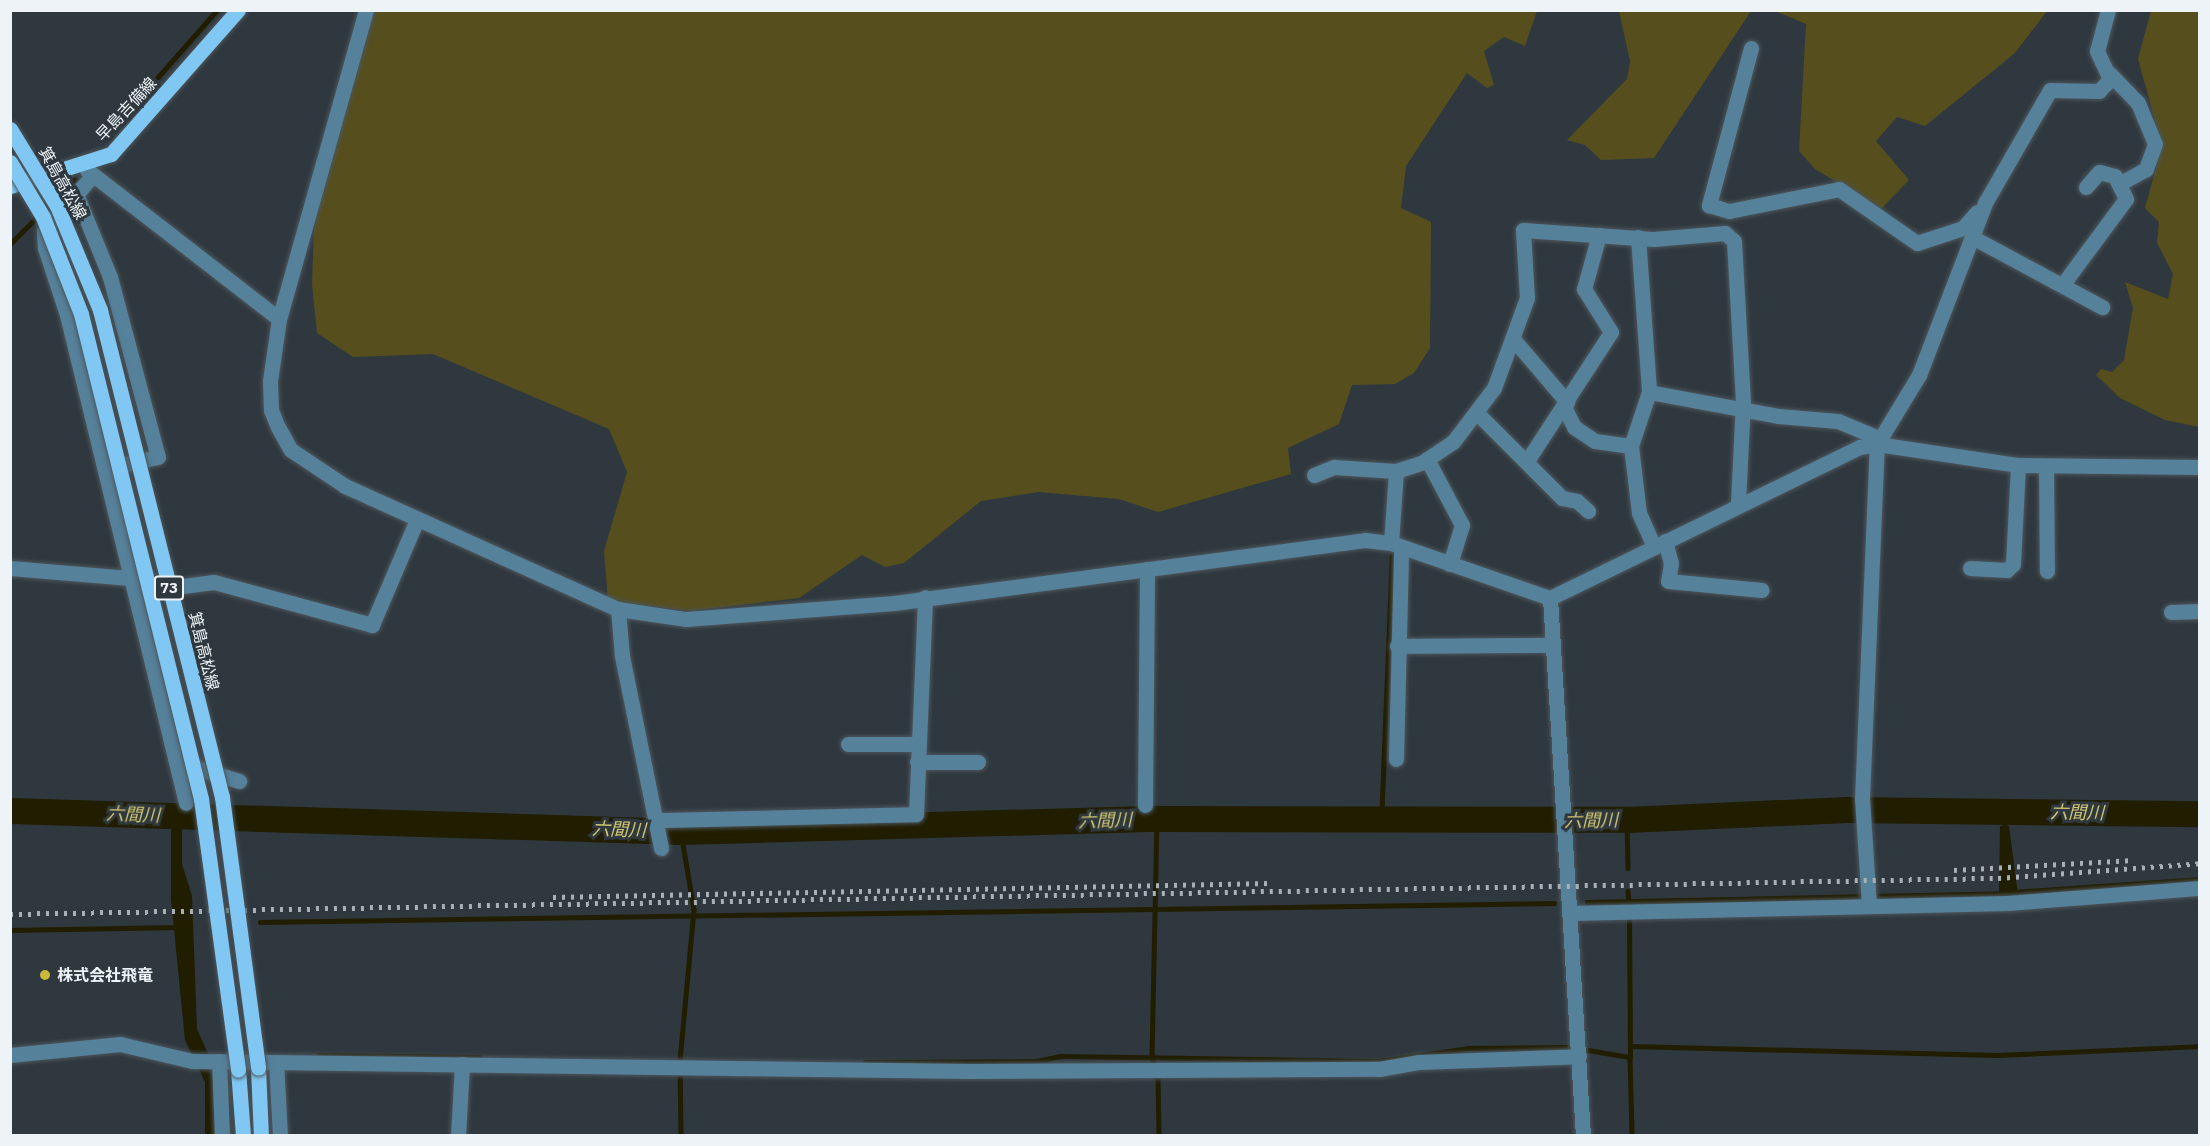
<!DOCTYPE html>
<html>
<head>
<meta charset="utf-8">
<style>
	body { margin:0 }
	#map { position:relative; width:2210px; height:1146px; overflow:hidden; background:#2f383e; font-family:"IBM Plex Sans","Noto Sans JP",sans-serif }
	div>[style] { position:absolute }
	.green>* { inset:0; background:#564f1d }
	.water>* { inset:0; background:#211d00 }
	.stream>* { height:4.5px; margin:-2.25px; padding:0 2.25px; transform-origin:2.25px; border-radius:2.25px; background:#211d00 }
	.river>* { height:26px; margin:-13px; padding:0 13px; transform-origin:13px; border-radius:13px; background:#211d00 }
	.roads { filter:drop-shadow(0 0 2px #4d565c) drop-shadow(0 0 2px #4d565c) }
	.minor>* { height:15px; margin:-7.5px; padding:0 7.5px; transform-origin:7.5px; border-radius:7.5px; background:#56819b }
	.major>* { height:15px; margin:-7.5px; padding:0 7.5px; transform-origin:7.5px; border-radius:7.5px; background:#80c8f3 }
	.rail>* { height:4.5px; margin-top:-2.25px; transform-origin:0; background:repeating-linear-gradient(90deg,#aab1b6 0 3px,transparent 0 9px) }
	.bridges { filter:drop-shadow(0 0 2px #4d565c) drop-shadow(0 0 2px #4d565c) }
	.major-bridge>* { height:15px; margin:-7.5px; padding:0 7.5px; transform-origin:7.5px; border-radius:7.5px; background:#80c8f3 }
	.dots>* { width:16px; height:16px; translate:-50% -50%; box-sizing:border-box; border:3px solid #2f383e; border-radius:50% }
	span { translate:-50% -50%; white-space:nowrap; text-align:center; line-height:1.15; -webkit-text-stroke:6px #2f383e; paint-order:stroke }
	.shield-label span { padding:2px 4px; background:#2f383e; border:2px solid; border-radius:4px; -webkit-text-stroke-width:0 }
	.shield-label { font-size:15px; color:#edf3f7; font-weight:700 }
	.street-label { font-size:16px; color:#edf3f7 }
	.poi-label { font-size:16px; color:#edf3f7; font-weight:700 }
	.left { translate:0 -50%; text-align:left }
	.water-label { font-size:18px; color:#d1c670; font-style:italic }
	.frame { position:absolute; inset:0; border:12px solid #edf3f7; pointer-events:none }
</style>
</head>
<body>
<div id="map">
	<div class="green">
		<div style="clip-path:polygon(374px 11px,1537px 11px,1525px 46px,1504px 37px,1484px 51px,1494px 85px,1487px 88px,1467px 73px,1406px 166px,1401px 208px,1431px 222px,1430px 348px,1414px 373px,1395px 384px,1352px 385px,1339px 424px,1288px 448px,1291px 474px,1158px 512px,1119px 499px,1038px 492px,981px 501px,904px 563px,885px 567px,862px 555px,799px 598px,689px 611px,608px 601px,604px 551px,627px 472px,609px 429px,433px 354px,353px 357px,317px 333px,312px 284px,314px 226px)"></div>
		<div style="clip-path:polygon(1619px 11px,1751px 11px,1654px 158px,1601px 160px,1585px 145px,1567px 140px,1627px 79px,1630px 61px)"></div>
		<div style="clip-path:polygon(1775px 11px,2047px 11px,2015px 53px,1925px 126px,1897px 117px,1876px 141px,1909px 180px,1881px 209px,1815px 169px,1799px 151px,1806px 24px)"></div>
		<div style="clip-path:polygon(2151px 11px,2199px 11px,2199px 427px,2165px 420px,2120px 398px,2096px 375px,2101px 369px,2112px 372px,2124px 360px,2133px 308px,2125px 282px,2168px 299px,2173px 274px,2157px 243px,2159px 222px,2145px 208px,2162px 146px,2138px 59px)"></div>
	</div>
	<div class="water">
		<div style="clip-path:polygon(2000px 826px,2009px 826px,2018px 895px,1999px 896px)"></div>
		<div style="clip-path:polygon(171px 828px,182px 829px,182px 864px,192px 896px,197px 1029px,214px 1067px,216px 1135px,205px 1135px,205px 1082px,185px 1040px,171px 899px)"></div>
	</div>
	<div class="stream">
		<div style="left:121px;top:119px;width:145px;rotate:-48.6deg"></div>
		<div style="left:10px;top:244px;width:91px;rotate:-45deg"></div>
		<div style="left:2005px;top:814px;width:16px;rotate:90deg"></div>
		<div style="left:176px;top:816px;width:17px;rotate:90deg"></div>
		<div style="left:1157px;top:819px;width:239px;rotate:91.2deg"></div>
		<div style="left:1152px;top:1058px;width:19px;rotate:72deg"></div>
		<div style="left:1158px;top:1076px;width:60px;rotate:89deg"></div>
		<div style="left:1627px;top:820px;width:48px;rotate:88.8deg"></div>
		<div style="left:1381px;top:824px;width:269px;rotate:-87.7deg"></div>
		<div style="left:681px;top:832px;width:79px;rotate:80.5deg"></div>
		<div style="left:694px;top:910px;width:152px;rotate:95.3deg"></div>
		<div style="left:680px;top:1061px;width:75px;rotate:89.2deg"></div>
		<div style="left:1628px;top:891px;width:12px;rotate:85deg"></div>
		<div style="left:2013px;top:892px;width:187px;rotate:-4deg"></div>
		<div style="left:1587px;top:902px;width:417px;rotate:-1.2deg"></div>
		<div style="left:260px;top:922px;width:1294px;rotate:-0.84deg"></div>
		<div style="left:10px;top:930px;width:169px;rotate:-1deg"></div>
		<div style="left:1630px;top:1046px;width:367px;rotate:1.4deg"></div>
		<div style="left:1997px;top:1055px;width:203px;rotate:-2.5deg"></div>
		<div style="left:1588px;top:1050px;width:43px;rotate:9.5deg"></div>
		<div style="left:1630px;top:1057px;width:142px;rotate:-90.4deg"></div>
		<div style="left:319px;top:1055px;width:160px;rotate:0.7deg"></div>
		<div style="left:1630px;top:1057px;width:79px;rotate:88.5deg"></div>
		<div style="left:865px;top:1062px;width:172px;rotate:-0.3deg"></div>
		<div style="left:1037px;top:1061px;width:25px;rotate:-12deg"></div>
		<div style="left:1061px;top:1056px;width:317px;rotate:0.9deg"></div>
		<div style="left:1378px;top:1061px;width:92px;rotate:-8.1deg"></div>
		<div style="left:1469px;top:1048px;width:98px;rotate:-0.6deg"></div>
	</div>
	<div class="river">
		<div style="left:10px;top:811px;width:671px;rotate:1.79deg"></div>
		<div style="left:681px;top:832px;width:476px;rotate:-1.6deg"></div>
		<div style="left:1157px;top:819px;width:470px;rotate:0.1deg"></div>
		<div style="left:1627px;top:820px;width:221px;rotate:-2.6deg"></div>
		<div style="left:1848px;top:810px;width:352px;rotate:0.7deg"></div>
	</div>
	<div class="roads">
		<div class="minor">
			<div style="left:366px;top:10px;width:321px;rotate:105.7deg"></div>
			<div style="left:279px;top:319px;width:63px;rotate:98.3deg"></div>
			<div style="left:270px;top:381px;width:29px;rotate:88deg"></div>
			<div style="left:271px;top:410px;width:18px;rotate:68deg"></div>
			<div style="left:278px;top:427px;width:26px;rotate:61deg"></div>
			<div style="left:291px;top:450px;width:65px;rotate:33.7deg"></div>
			<div style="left:345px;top:486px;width:299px;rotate:24.3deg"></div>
			<div style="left:618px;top:609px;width:69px;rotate:8.4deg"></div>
			<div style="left:686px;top:619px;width:209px;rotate:-4.4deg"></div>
			<div style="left:894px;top:603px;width:475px;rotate:-7.6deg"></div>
			<div style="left:1365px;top:540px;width:26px;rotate:7deg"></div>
			<div style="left:1391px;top:543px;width:168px;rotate:19.1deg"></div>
			<div style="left:1550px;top:598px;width:345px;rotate:-26deg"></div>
			<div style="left:1860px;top:447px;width:17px;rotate:-10deg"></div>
			<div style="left:1877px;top:444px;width:143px;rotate:8.5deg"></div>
			<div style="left:2018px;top:465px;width:182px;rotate:0.6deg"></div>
			<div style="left:1751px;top:48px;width:163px;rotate:105deg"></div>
			<div style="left:1709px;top:205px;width:21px;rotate:17deg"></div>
			<div style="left:1729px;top:211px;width:112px;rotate:-11.3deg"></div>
			<div style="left:1839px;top:189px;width:95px;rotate:34.7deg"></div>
			<div style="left:1917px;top:243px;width:48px;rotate:-18.1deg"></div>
			<div style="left:1963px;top:228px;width:21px;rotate:-49deg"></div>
			<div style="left:2110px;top:74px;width:40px;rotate:46deg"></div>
			<div style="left:2138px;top:103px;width:44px;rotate:67.5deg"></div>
			<div style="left:2155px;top:144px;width:27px;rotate:110deg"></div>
			<div style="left:2146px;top:169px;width:31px;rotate:151deg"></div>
			<div style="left:87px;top:170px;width:243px;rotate:37.8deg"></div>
			<div style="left:93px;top:175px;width:74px;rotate:131.2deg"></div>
			<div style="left:44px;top:231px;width:17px;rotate:87deg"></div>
			<div style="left:45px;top:248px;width:71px;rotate:71.8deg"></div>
			<div style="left:67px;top:315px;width:502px;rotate:76.3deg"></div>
			<div style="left:76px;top:194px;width:90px;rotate:67.7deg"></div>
			<div style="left:110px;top:277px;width:186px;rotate:75.1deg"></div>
			<div style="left:158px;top:457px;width:51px;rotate:167.6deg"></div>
			<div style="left:1638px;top:237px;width:155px;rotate:85.9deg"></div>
			<div style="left:1649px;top:392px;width:131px;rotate:10.5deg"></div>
			<div style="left:1778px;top:416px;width:60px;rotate:4.8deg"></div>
			<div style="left:1838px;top:421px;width:47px;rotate:22.7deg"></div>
			<div style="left:1972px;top:237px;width:148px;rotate:28.3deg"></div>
			<div style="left:2063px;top:284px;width:106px;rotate:-53.5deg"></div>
			<div style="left:2126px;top:199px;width:25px;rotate:-116deg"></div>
			<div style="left:2115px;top:176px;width:16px;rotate:-166deg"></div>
			<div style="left:2099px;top:172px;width:20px;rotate:131deg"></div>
			<div style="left:1514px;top:340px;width:82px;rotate:49.5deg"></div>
			<div style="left:1564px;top:407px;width:22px;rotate:63deg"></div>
			<div style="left:1574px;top:427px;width:25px;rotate:34deg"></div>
			<div style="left:1595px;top:441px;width:36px;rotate:8deg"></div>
			<div style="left:1631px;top:446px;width:57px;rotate:-71.6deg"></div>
			<div style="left:1478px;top:414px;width:119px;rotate:45deg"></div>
			<div style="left:1562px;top:498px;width:15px;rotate:11deg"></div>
			<div style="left:1577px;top:501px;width:15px;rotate:42deg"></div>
			<div style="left:1631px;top:446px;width:67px;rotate:83.2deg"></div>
			<div style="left:1639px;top:513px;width:37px;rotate:66deg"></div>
			<div style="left:1427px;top:459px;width:75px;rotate:62.1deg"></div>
			<div style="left:1462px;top:525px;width:41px;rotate:107.1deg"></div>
			<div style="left:1527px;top:461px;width:154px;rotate:-56.9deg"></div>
			<div style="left:1611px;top:332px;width:51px;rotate:-122.1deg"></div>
			<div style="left:1584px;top:289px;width:56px;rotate:-74.5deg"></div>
			<div style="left:2046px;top:466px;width:105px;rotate:89.5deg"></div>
			<div style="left:1314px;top:475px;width:22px;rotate:-22deg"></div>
			<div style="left:1334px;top:467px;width:62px;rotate:3.7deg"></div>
			<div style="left:1665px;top:541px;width:23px;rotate:75deg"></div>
			<div style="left:1671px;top:563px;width:18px;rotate:99deg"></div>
			<div style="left:1668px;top:581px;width:94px;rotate:5.5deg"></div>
			<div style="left:1391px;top:543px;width:72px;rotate:-86deg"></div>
			<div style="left:1396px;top:471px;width:28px;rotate:-18deg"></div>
			<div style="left:1423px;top:462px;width:36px;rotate:-34deg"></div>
			<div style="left:1453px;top:442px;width:68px;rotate:-52.8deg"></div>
			<div style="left:1494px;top:388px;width:96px;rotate:-69.9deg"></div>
			<div style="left:1527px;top:298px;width:68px;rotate:-93.4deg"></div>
			<div style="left:1523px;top:230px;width:130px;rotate:4deg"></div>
			<div style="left:1653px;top:239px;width:72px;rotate:-4.8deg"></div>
			<div style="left:1725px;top:233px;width:12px;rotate:42deg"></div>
			<div style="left:1734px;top:241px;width:160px;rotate:86.8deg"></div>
			<div style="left:1743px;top:401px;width:104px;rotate:92.8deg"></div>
			<div style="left:10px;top:568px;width:120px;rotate:4.8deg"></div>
			<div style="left:130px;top:578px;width:38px;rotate:15deg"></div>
			<div style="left:167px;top:588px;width:47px;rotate:-7.3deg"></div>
			<div style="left:214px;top:582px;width:164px;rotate:15.2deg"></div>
			<div style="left:372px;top:625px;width:112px;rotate:-66.9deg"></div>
			<div style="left:1970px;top:568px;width:37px;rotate:3deg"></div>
			<div style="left:2007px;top:570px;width:8px;rotate:-45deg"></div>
			<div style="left:2013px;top:564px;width:99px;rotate:-87.1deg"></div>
			<div style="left:1550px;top:598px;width:539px;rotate:86.49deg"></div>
			<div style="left:618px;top:609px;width:47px;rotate:85.1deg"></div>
			<div style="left:622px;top:656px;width:196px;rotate:78.5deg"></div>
			<div style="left:2171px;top:612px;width:29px;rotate:-2deg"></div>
			<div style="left:1397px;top:646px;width:156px;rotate:-0.4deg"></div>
			<div style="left:848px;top:744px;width:69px"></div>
			<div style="left:1396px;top:759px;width:212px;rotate:-88.6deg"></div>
			<div style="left:917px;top:762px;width:61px"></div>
			<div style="left:182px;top:763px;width:60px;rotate:17.5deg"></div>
			<div style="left:1145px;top:805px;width:236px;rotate:-89.5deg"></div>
			<div style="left:659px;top:820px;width:257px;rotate:-1.3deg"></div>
			<div style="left:916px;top:814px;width:217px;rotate:-87.6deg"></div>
			<div style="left:1869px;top:906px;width:107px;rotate:-93.7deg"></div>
			<div style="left:1862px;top:799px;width:355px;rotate:-87.6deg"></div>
			<div style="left:1877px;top:444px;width:81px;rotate:-58.7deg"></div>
			<div style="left:1919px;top:375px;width:184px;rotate:-69deg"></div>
			<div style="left:1985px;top:203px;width:130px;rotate:-60.1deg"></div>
			<div style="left:2050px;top:90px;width:49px;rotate:1.2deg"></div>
			<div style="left:2099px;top:91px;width:16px;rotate:-47deg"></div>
			<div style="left:2110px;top:79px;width:31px;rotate:-115deg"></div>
			<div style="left:2097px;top:51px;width:42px;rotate:-75deg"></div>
			<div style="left:1571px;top:913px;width:437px;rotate:-1.3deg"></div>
			<div style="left:2008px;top:903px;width:193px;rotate:-4.5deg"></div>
			<div style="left:10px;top:1055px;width:111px;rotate:-5.7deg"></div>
			<div style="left:120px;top:1044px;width:74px;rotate:13.3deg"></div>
			<div style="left:192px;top:1061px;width:778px;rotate:0.74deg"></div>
			<div style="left:970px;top:1071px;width:409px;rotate:-0.3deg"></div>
			<div style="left:1379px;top:1069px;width:41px;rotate:-9.9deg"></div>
			<div style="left:1419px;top:1062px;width:160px;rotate:-2.1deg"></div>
			<div style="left:219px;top:1061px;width:75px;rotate:87.7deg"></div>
			<div style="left:276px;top:1062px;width:74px;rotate:86.9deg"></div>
			<div style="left:458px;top:1136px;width:72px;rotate:-86.8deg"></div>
		</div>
		<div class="major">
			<div style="left:10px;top:186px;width:106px;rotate:-17.6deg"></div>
			<div style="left:111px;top:154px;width:192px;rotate:-48.6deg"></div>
			<div style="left:258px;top:1068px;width:68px;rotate:87.5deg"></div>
			<div style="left:238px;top:1069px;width:67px;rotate:85.7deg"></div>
		</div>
	</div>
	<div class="rail">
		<div style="left:1954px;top:870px;width:180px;rotate:-3.2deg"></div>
		<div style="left:553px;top:897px;width:717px;rotate:-1.12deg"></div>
		<div style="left:10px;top:914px;width:1988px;rotate:-1.04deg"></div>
		<div style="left:1998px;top:878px;width:203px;rotate:-4.2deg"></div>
	</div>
	<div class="bridges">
		<div class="major-bridge">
			<div style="left:10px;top:129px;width:90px;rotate:58.6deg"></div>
			<div style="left:57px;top:206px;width:113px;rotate:67.5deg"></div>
			<div style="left:100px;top:310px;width:502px;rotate:75.94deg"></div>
			<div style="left:222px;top:797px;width:273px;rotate:82.4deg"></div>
			<div style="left:10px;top:162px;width:64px;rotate:59deg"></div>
			<div style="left:43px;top:217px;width:104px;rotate:68.6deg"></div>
			<div style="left:81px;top:314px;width:500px;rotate:76.1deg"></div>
			<div style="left:201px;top:799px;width:273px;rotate:82.2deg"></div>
		</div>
	</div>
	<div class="dots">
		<div style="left:45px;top:975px;background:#caba3a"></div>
	</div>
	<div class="shield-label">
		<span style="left:169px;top:588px">73</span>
	</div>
	<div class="street-label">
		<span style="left:126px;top:109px;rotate:-47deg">早島吉備線</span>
		<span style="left:63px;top:183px;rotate:61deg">箕島高松線</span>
		<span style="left:204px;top:651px;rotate:76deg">箕島高松線</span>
	</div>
	<div class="poi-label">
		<span class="left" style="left:57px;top:975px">株式会社飛竜</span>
	</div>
	<div class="water-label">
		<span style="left:2077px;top:813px;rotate:1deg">六間川</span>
		<span style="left:133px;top:815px;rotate:2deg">六間川</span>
		<span style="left:1105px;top:821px;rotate:-2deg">六間川</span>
		<span style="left:1591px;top:821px;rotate:-1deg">六間川</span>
		<span style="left:619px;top:830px;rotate:2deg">六間川</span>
	</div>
	<div class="frame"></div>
</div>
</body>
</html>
